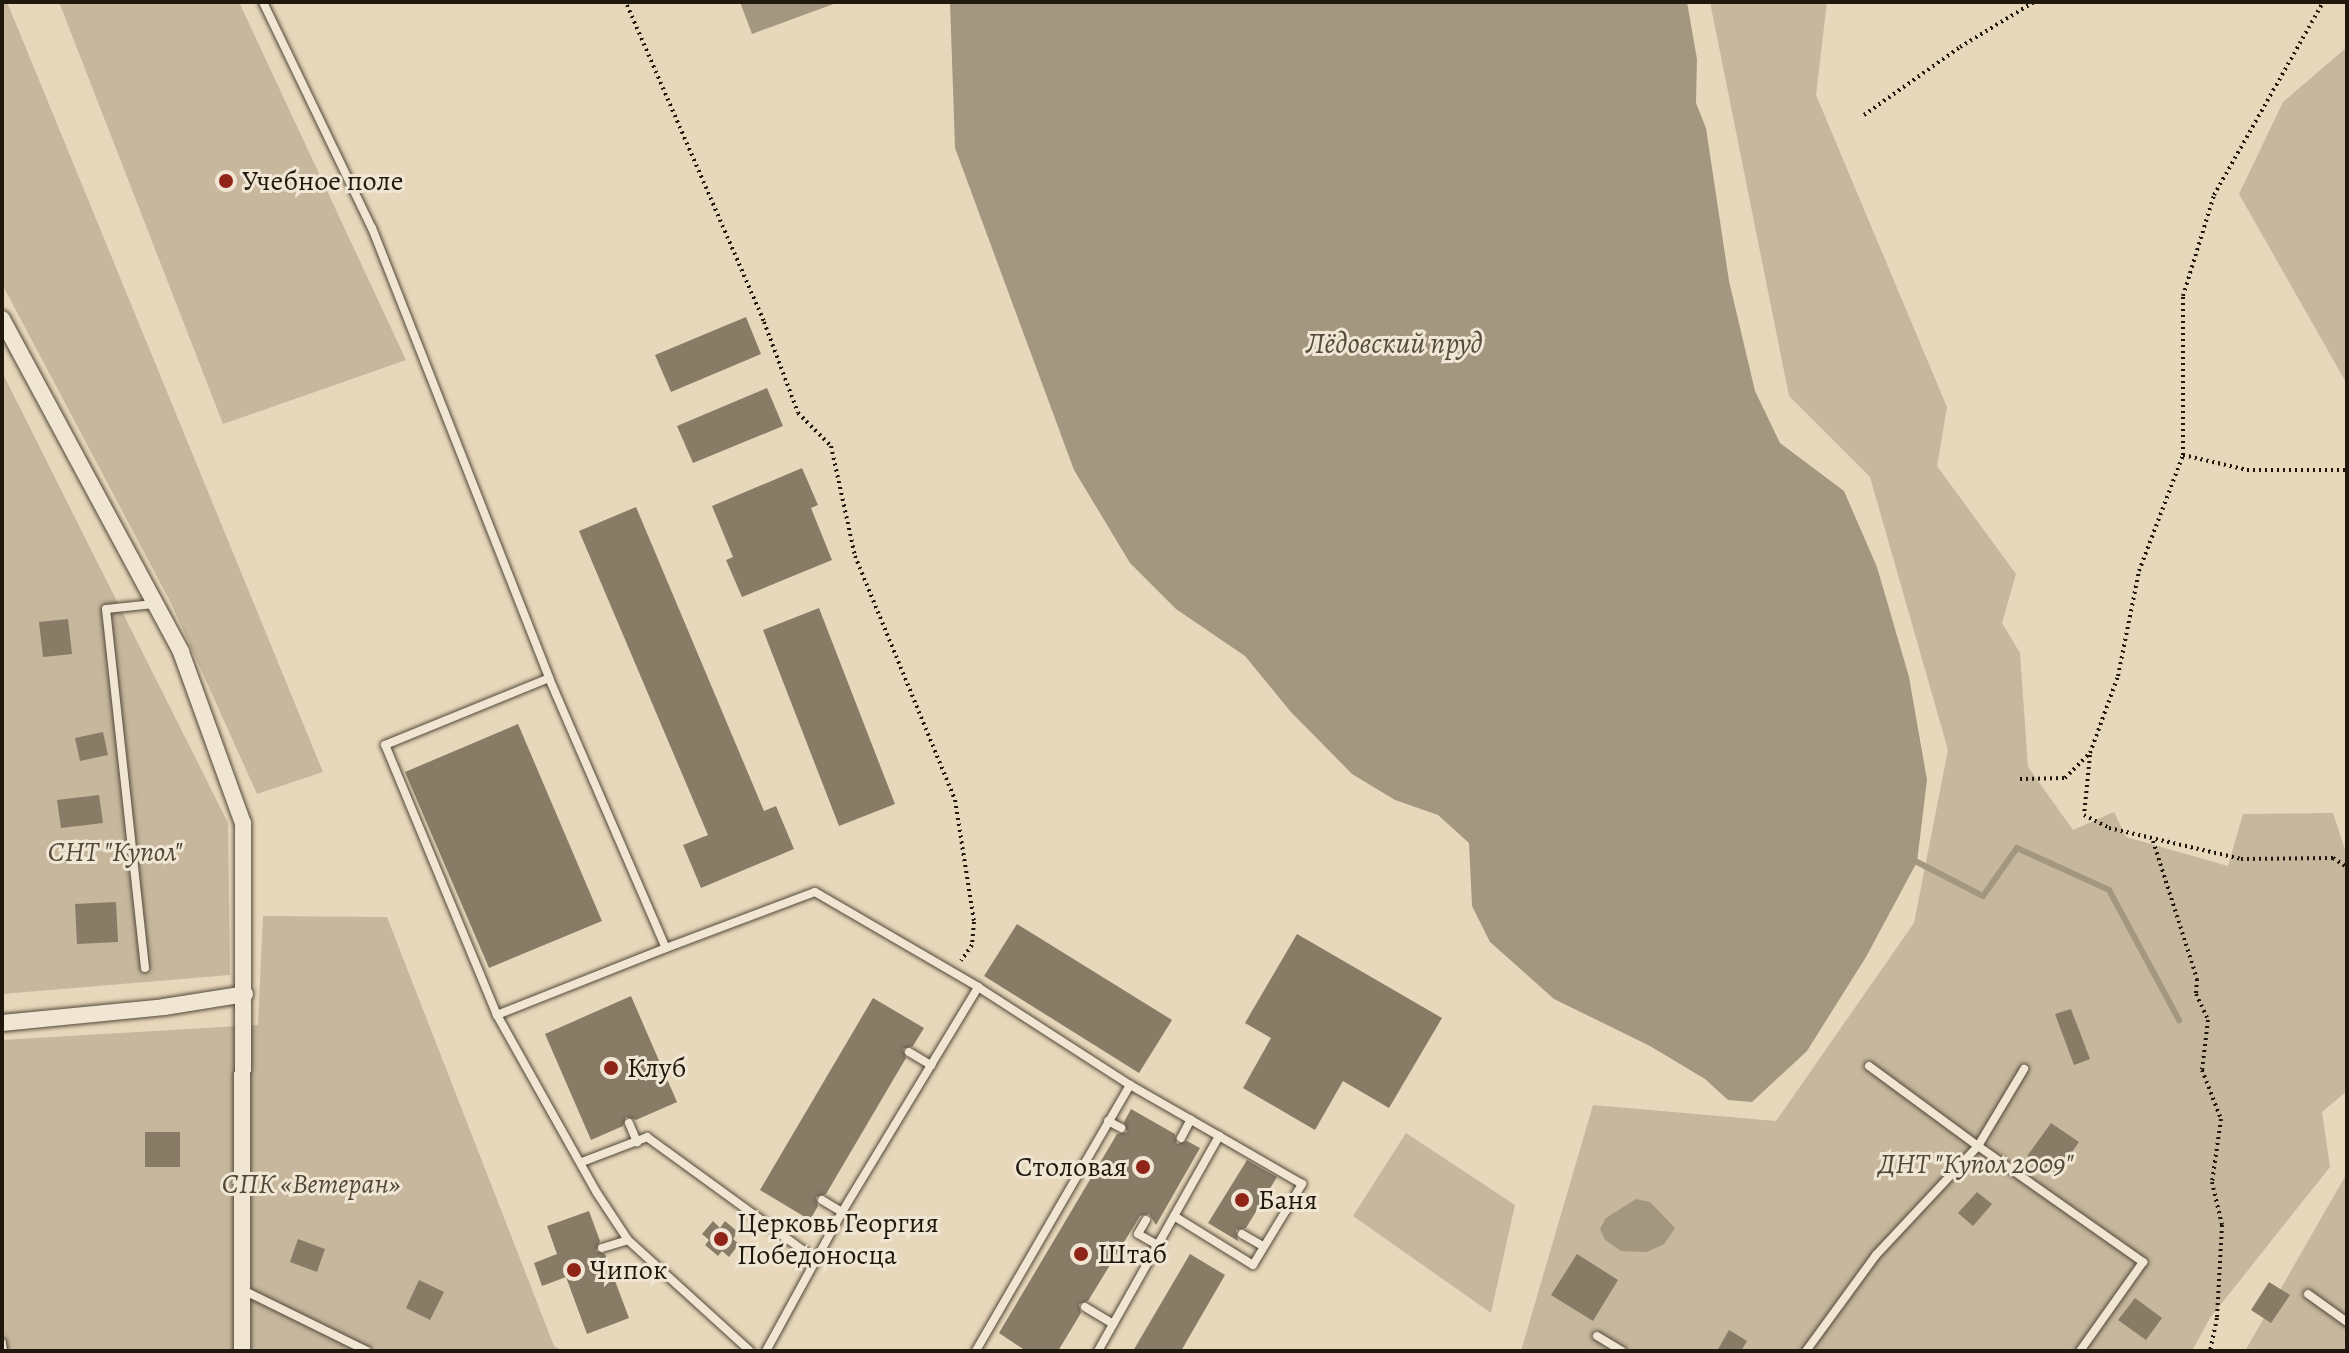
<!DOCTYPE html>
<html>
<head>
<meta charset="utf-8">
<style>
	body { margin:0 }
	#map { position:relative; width:2349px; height:1353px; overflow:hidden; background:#e8d8bb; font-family:Alegreya,serif }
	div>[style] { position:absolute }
	.green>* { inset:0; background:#c6b79d }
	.water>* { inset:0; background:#a49780 }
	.stream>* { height:6px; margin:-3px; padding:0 3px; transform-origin:3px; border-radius:3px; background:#a49780 }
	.building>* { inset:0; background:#887c67 }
	.path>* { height:4px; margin-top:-2px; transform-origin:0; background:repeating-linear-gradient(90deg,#20180c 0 2px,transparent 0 6px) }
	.roads { filter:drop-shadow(0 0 2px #524838) drop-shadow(0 0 2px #524838) }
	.lane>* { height:8px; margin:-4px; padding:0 4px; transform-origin:4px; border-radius:4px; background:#f0e6d3 }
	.street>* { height:16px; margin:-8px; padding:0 8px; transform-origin:8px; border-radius:8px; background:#f0e6d3 }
	.dots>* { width:22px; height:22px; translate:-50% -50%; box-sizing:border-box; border:4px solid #f0e6d3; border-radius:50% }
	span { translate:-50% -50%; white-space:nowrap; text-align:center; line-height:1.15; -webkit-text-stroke:6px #f0e6d3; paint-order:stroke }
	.poi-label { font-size:28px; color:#20180c }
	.left { translate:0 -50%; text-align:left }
	.right { translate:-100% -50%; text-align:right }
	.park-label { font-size:28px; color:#524838; font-style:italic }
	.water-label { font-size:30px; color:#554b3a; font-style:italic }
	.frame { position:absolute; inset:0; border:4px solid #20180c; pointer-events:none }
</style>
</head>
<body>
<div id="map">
	<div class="green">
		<div style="clip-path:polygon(2px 2px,7px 2px,323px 772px,257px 794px,171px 603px,2px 284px)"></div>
		<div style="clip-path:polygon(59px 2px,239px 2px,406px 360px,223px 424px)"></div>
		<div style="clip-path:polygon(1710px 2px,1827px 2px,1816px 95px,1947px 407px,1937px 466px,2016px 574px,2002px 623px,2020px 653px,2028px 767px,2073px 830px,2114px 812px,2126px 837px,2228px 866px,2243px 814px,2333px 813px,2347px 856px,2347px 1091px,2322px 1112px,2330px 1167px,2210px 1318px,2192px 1351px,1521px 1351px,1593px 1105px,1776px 1121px,1914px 923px,1948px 750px,1870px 477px,1789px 396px)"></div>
		<div style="clip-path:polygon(2347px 47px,2347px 384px,2239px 194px,2283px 102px)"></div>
		<div style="clip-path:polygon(2px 372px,228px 823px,230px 975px,2px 994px)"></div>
		<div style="clip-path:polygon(263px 916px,387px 917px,554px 1346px,563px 1351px,2px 1351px,2px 1040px,258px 1025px)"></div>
		<div style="clip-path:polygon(1406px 1133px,1515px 1205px,1491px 1313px,1353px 1216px)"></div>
		<div style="clip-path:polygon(2347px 1173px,2347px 1351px,2245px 1351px)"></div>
	</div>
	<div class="water">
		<div style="clip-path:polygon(740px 2px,839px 2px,752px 34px)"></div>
		<div style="clip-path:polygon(950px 2px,1687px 2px,1697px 59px,1696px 103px,1706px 128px,1729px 281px,1755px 391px,1780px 443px,1844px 491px,1877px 567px,1909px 677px,1927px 780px,1917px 862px,1866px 957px,1807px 1051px,1752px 1102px,1728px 1100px,1705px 1079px,1650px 1046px,1554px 999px,1490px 942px,1472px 906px,1469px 843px,1438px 815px,1395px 800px,1352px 774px,1290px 711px,1245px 656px,1176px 609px,1130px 563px,1074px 470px,955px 148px)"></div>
		<div style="clip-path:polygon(1636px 1199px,1650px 1202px,1675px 1228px,1664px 1244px,1647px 1252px,1621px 1251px,1605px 1240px,1600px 1229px,1606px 1218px)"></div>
	</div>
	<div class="stream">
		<div style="left:1917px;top:862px;width:74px;rotate:27.3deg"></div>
		<div style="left:1983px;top:896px;width:59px;rotate:-54.7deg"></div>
		<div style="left:2017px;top:848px;width:101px;rotate:24.5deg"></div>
		<div style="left:2109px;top:890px;width:148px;rotate:61.7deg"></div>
	</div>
	<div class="building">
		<div style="clip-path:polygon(746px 317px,761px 354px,671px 392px,655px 355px)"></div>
		<div style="clip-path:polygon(767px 388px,783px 426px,693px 463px,677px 426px)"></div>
		<div style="clip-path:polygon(802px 468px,818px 505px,811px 508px,832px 560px,742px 597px,726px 560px,733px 557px,712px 506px)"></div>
		<div style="clip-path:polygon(636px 507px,764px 811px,776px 806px,794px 849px,701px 888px,683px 845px,708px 835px,579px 531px)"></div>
		<div style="clip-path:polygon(819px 608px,895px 804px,839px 826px,763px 630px)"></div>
		<div style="clip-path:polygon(68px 619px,72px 654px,43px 657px,39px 622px)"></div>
		<div style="clip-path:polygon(518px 724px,602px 921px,489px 968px,405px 772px)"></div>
		<div style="clip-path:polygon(103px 732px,108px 755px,80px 761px,75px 738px)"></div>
		<div style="clip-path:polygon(99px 795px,103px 823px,61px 828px,57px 800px)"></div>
		<div style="clip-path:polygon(116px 902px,118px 942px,77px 944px,75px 904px)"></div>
		<div style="clip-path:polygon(1017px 924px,1172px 1020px,1139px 1073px,984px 976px)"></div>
		<div style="clip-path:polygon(1297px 934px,1442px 1018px,1389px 1108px,1343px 1081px,1315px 1130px,1243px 1088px,1271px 1038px,1245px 1023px)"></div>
		<div style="clip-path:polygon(631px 996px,677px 1102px,636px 1120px,626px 1117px,623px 1126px,591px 1140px,545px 1034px)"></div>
		<div style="clip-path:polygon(873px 998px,924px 1028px,913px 1046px,903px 1049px,906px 1058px,826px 1194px,816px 1197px,818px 1206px,810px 1220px,760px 1190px)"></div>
		<div style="clip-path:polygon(2071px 1009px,2090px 1059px,2074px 1065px,2055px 1014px)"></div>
		<div style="clip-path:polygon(1131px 1109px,1175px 1134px,1177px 1144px,1187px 1141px,1200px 1148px,1156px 1225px,1149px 1214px,1140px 1216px,1088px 1301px,1079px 1304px,1081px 1313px,1058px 1351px,1026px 1351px,999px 1333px,1117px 1134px,1127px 1132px,1124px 1122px)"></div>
		<div style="clip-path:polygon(2051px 1123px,2079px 1142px,2055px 1176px,2027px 1156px)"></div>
		<div style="clip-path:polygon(145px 1132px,180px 1132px,180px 1167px,145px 1167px)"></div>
		<div style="clip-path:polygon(1247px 1160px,1277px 1177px,1246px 1228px,1236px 1230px,1238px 1241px,1208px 1223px)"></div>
		<div style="clip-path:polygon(1977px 1192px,1992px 1204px,1973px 1226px,1958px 1213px)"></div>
		<div style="clip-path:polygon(589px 1211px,600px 1241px,596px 1251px,605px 1254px,629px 1318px,587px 1334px,566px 1277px,542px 1286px,534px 1263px,557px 1254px,547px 1226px)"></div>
		<div style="clip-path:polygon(713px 1221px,720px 1228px,725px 1221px,738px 1232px,733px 1239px,739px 1244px,729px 1257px,722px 1251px,718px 1256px,705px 1245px,709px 1240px,702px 1234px)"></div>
		<div style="clip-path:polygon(298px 1239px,325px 1249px,317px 1272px,290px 1262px)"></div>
		<div style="clip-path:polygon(1190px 1254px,1225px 1275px,1181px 1351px,1133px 1351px)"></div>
		<div style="clip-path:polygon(1577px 1254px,1618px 1280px,1593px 1321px,1551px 1295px)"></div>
		<div style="clip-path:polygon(419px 1280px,444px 1292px,430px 1320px,406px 1308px)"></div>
		<div style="clip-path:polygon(2269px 1282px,2290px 1295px,2271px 1323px,2251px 1310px)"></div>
		<div style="clip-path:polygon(2135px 1298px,2162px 1318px,2146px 1340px,2118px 1320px)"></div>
		<div style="clip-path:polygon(1729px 1330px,1747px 1341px,1741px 1351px,1717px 1351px)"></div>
	</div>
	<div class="path">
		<div style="left:627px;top:5px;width:345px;rotate:66.6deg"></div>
		<div style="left:764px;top:322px;width:97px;rotate:69.5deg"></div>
		<div style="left:798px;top:413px;width:47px;rotate:45deg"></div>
		<div style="left:831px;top:446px;width:113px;rotate:77.7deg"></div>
		<div style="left:855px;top:556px;width:264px;rotate:67.7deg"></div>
		<div style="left:955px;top:800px;width:123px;rotate:81.1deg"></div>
		<div style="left:974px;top:922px;width:23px;rotate:95deg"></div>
		<div style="left:972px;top:945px;width:19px;rotate:125deg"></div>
		<div style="left:1864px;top:115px;width:118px;rotate:-35.3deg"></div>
		<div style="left:1960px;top:47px;width:87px;rotate:-31.3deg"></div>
		<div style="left:2183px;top:455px;width:66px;rotate:13.2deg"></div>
		<div style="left:2247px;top:470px;width:100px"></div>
		<div style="left:2090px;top:755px;width:60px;rotate:95.7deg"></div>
		<div style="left:2084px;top:815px;width:28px;rotate:27deg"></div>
		<div style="left:2109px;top:828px;width:136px;rotate:13.2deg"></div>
		<div style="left:2241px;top:859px;width:92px;rotate:-0.6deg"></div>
		<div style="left:2333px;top:858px;width:17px;rotate:33deg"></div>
		<div style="left:2020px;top:779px;width:45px;rotate:-1.3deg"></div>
		<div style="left:2065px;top:778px;width:35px;rotate:-45deg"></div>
		<div style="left:2090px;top:753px;width:82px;rotate:-70deg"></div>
		<div style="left:2118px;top:676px;width:107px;rotate:-78.7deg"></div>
		<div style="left:2139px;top:571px;width:124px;rotate:-69.2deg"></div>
		<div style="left:2183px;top:455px;width:159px;rotate:-90deg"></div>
		<div style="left:2183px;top:296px;width:106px;rotate:-72.9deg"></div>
		<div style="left:2214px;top:195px;width:222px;rotate:-60.5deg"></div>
		<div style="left:2153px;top:841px;width:145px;rotate:72.3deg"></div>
		<div style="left:2197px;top:979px;width:15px;rotate:94deg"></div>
		<div style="left:2196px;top:994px;width:29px;rotate:65deg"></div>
		<div style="left:2208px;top:1020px;width:50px;rotate:96.8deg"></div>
		<div style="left:2202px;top:1070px;width:53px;rotate:68.8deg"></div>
		<div style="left:2221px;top:1119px;width:64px;rotate:98.1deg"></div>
		<div style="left:2212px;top:1182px;width:44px;rotate:76.9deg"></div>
		<div style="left:2222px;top:1225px;width:93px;rotate:93.1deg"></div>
		<div style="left:2217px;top:1318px;width:34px;rotate:102deg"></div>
	</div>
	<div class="roads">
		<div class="lane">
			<div style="left:263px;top:2px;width:251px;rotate:64.3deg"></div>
			<div style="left:372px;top:228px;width:484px;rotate:68.5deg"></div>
			<div style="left:549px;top:678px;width:294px;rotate:66.6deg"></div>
			<div style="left:666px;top:948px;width:159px;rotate:-20.6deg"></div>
			<div style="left:815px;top:892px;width:189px;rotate:30.2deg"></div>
			<div style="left:978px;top:987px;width:181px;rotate:32.8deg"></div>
			<div style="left:1130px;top:1085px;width:307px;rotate:120.1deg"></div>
			<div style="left:666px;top:948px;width:182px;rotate:158.4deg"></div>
			<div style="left:497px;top:1015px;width:204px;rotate:60.7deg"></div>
			<div style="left:597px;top:1193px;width:56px;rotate:56.6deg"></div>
			<div style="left:628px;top:1240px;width:165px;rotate:42.3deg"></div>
			<div style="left:145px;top:968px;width:361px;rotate:-96.2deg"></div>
			<div style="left:106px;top:609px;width:48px;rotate:-5.9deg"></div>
			<div style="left:497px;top:1015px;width:292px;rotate:-112.5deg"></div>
			<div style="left:385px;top:745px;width:177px;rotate:-22.2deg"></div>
			<div style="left:909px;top:1052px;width:26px;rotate:31deg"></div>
			<div style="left:1869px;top:1066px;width:135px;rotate:36.3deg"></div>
			<div style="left:1978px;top:1146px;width:90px;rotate:-59.1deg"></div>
			<div style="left:1108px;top:1121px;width:15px;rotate:28deg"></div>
			<div style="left:629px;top:1123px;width:21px;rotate:67deg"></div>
			<div style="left:1181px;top:1138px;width:21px;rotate:-62deg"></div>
			<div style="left:582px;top:1162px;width:70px;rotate:-21deg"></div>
			<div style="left:647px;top:1137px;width:209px;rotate:36deg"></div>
			<div style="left:822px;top:1200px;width:23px;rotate:31deg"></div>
			<div style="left:1174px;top:1216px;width:93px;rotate:31.8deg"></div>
			<div style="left:1253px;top:1265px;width:95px;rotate:-58.8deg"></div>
			<div style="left:1302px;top:1184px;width:96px;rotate:-150deg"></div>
			<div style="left:1146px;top:1220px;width:16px;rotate:120deg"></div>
			<div style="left:1138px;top:1234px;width:23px;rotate:29deg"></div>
			<div style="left:1242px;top:1234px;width:24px;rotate:30deg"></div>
			<div style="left:602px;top:1248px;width:27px;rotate:-17deg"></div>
			<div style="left:243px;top:1290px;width:138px;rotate:26.2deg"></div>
			<div style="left:2308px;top:1294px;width:48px;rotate:35.7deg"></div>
			<div style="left:1085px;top:1307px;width:33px;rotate:31deg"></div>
			<div style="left:1597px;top:1336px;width:29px;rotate:31deg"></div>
			<div style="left:2px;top:1343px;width:8px;rotate:83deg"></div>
			<div style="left:766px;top:1351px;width:158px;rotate:-61.3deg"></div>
			<div style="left:842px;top:1212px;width:263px;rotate:-58.8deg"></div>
			<div style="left:1098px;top:1351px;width:247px;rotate:-60.6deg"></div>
			<div style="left:1219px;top:1136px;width:103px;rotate:-150.2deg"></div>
			<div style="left:1806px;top:1351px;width:119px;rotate:-53.9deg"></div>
			<div style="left:1876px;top:1255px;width:149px;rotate:-46.9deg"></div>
			<div style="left:1978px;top:1146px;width:202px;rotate:35.1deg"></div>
			<div style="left:2143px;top:1262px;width:109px;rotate:125.3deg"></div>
		</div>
		<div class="street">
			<div style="left:2px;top:319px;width:378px;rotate:61.7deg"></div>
			<div style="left:181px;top:652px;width:182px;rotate:70.1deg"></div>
			<div style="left:243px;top:823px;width:528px;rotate:90.11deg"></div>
			<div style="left:2px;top:1023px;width:163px;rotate:-5.6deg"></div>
			<div style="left:164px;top:1007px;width:82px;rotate:-9.1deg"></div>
		</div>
	</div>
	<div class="dots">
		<div style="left:226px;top:181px;background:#8f2418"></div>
		<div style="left:611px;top:1068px;background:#8f2418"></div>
		<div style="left:1143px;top:1167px;background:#8f2418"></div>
		<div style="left:1242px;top:1200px;background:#8f2418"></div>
		<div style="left:721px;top:1239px;background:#8f2418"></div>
		<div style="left:1081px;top:1254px;background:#8f2418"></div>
		<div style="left:574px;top:1270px;background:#8f2418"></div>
	</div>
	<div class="poi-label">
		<span class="left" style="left:242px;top:181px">Учебное поле</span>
		<span class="left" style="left:627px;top:1068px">Клуб</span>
		<span class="right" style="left:1127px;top:1167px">Столовая</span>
		<span class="left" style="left:1258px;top:1200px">Баня</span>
		<span class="left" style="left:737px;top:1239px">Церковь Георгия<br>Победоносца</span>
		<span class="left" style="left:1097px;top:1254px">Штаб</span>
		<span class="left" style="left:590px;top:1270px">Чипок</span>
	</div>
	<div class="park-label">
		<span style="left:115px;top:852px">СНТ "Купол"</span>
		<span style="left:1976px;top:1164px">ДНТ "Купол 2009"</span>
		<span style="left:311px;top:1184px">СПК «Ветеран»</span>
	</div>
	<div class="water-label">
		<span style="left:1394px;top:343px">Лёдовский пруд</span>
	</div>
	<div class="frame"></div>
</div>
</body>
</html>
